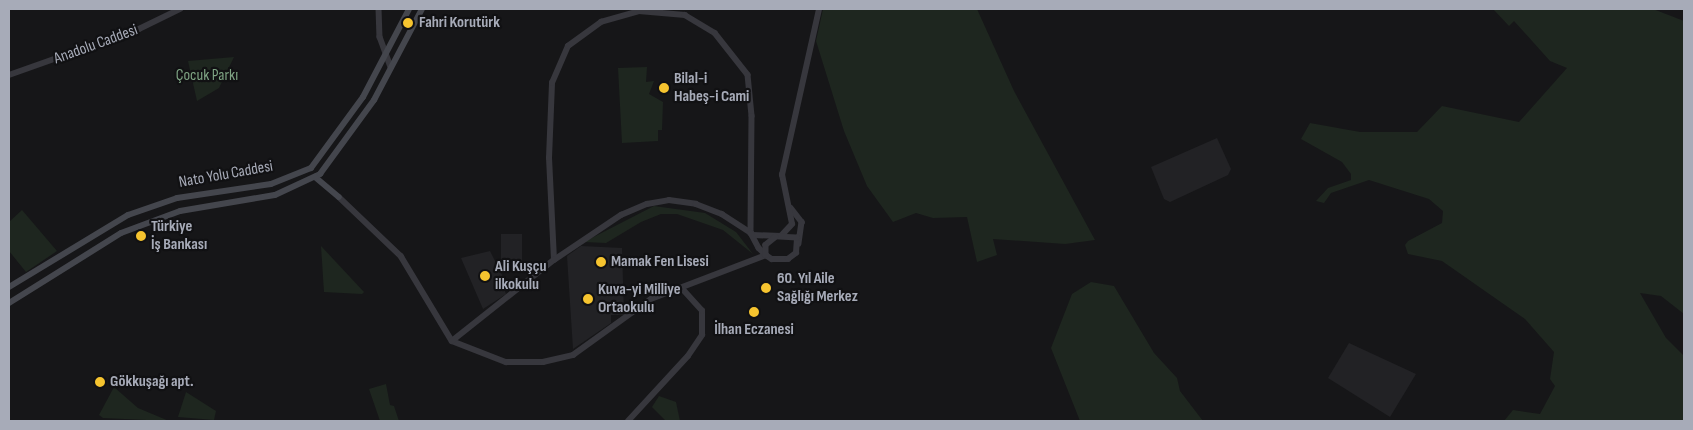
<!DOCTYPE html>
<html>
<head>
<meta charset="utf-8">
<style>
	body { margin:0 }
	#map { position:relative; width:1693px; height:430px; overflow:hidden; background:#161618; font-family:"Sofia Sans Condensed",sans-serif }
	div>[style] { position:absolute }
	.built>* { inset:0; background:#222225 }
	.green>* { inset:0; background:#1e261f }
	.tertiary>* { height:5.5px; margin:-2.75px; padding:0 2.75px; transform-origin:2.75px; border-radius:2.75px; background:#37373d }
	.secondary>* { height:6px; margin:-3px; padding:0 3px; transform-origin:3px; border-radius:3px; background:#44464d }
	.dots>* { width:14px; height:14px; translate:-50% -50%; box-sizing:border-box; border:2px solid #111113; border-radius:50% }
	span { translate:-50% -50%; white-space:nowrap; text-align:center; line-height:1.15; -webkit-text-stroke:4.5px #111113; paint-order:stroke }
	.poi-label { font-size:16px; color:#a7abb8; font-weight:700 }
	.left { translate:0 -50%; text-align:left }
	.street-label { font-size:16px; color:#a7abb8 }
	.park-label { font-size:16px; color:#7ea383 }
	.frame { position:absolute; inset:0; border:10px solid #a7abb8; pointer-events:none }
</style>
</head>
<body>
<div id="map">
	<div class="built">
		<div style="clip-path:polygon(1217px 138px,1231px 169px,1228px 175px,1170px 202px,1164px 199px,1151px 167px)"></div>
		<div style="clip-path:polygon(501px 234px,522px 234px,522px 264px,501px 263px)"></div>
		<div style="clip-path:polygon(581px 246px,622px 248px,624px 315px,611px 315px,611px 323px,573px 349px,567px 256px)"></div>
		<div style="clip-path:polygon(490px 251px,506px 283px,503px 286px,506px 294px,483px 309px,461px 258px)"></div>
		<div style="clip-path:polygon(1349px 343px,1416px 374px,1390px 417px,1328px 378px)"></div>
	</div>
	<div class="green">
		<div style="clip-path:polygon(823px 9px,977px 9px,1014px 91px,1095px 240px,1065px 244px,993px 239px,997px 255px,977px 262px,967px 217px,933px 218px,916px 213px,893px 222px,867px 186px,844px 131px,816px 41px)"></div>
		<div style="clip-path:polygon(1493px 9px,1653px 9px,1684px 21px,1684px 314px,1661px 296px,1640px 293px,1666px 338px,1684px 356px,1684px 421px,1504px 421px,1513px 410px,1540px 414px,1555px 386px,1550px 379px,1554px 352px,1525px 319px,1442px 261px,1408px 254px,1405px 245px,1408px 241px,1442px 223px,1443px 211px,1429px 199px,1369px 180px,1331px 193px,1324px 203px,1316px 201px,1328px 188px,1351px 180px,1351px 174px,1342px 162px,1301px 139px,1310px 123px,1360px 132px,1417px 132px,1442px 106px,1519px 122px,1567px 68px,1550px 61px,1514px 21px,1509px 26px)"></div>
		<div style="clip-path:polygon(234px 57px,219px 88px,197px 101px,188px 61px)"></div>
		<div style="clip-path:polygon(647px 67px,646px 82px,654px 81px,649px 94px,663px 102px,662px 130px,658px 130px,658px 141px,622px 143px,618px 68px)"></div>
		<div style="clip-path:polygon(654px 206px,705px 213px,736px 232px,753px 254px,723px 230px,677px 214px,661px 214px,641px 222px,606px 243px,584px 242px)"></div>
		<div style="clip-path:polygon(22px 210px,57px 251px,26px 272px,9px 251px,9px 222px)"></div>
		<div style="clip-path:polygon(321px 246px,364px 292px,362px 294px,324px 292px)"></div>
		<div style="clip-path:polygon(1091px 282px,1114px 286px,1154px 353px,1177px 378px,1180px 391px,1203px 421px,1080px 421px,1051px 348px,1072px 294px)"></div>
		<div style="clip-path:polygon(386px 384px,390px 405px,394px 406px,399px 421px,380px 421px,369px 389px)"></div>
		<div style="clip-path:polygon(114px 387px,138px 408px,169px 421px,103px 418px,99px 415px)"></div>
		<div style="clip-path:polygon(186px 392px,216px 411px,214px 420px,178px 417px)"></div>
		<div style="clip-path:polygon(659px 396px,676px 402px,680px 421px,666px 421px,652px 407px)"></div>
	</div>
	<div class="tertiary">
		<div style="left:379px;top:9px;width:28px;rotate:88deg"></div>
		<div style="left:380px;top:37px;width:32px;rotate:70deg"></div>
		<div style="left:9px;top:75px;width:138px;rotate:-19.5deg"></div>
		<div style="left:139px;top:29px;width:46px;rotate:-26deg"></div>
		<div style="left:339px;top:197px;width:86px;rotate:43.6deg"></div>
		<div style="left:401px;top:256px;width:99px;rotate:59deg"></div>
		<div style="left:452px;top:341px;width:58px;rotate:21.3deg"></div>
		<div style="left:506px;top:362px;width:37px"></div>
		<div style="left:543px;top:362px;width:31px;rotate:-13deg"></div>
		<div style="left:573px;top:355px;width:96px;rotate:-35.7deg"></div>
		<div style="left:651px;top:299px;width:123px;rotate:-20.9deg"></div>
		<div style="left:791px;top:208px;width:18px;rotate:52deg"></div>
		<div style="left:802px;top:222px;width:22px;rotate:98deg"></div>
		<div style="left:753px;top:235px;width:28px;rotate:2deg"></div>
		<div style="left:781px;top:236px;width:16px;rotate:-47deg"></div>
		<div style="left:792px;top:224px;width:50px;rotate:-101.5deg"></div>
		<div style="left:782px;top:175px;width:170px;rotate:-77.4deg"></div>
		<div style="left:554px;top:260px;width:102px;rotate:-92.8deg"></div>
		<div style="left:549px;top:158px;width:75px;rotate:-87.7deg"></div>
		<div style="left:552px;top:83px;width:40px;rotate:-66.6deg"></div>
		<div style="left:568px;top:46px;width:41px;rotate:-36deg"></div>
		<div style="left:601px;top:22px;width:40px;rotate:-16deg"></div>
		<div style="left:639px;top:11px;width:46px;rotate:5deg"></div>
		<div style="left:685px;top:15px;width:35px;rotate:31deg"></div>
		<div style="left:715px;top:33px;width:53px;rotate:51.8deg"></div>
		<div style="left:748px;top:75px;width:41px;rotate:84.4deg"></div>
		<div style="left:752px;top:116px;width:117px;rotate:90.5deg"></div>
		<div style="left:452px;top:341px;width:130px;rotate:-38.5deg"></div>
		<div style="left:554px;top:260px;width:81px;rotate:-33.9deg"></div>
		<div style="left:621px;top:215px;width:28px;rotate:-23deg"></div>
		<div style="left:647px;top:204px;width:22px;rotate:-10deg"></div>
		<div style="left:669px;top:200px;width:27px;rotate:8deg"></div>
		<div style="left:696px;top:204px;width:28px;rotate:21deg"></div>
		<div style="left:722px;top:214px;width:35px;rotate:33deg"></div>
		<div style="left:751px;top:233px;width:17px;rotate:62deg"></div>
		<div style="left:759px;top:248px;width:10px;rotate:45deg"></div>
		<div style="left:766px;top:255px;width:7px;rotate:34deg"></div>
		<div style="left:772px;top:259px;width:16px"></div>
		<div style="left:788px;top:259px;width:10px;rotate:-37deg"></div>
		<div style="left:796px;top:253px;width:15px;rotate:-86deg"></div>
		<div style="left:797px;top:238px;width:21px;rotate:-177deg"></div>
		<div style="left:776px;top:237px;width:13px;rotate:141deg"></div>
		<div style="left:766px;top:245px;width:10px;rotate:90deg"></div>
		<div style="left:628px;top:421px;width:88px;rotate:-47.3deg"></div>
		<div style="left:688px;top:356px;width:25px;rotate:-56deg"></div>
		<div style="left:702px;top:335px;width:24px;rotate:-90deg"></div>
		<div style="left:702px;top:311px;width:30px;rotate:-132deg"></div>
	</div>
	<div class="secondary">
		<div style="left:315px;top:177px;width:31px;rotate:40deg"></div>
		<div style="left:9px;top:287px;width:139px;rotate:-31.2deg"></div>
		<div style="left:128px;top:215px;width:52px;rotate:-19.1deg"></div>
		<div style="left:177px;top:198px;width:95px;rotate:-8.5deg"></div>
		<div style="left:271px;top:184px;width:43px;rotate:-21.8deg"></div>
		<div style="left:311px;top:168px;width:88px;rotate:-53.8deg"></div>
		<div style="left:363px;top:97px;width:99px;rotate:-62.4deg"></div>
		<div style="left:9px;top:303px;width:132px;rotate:-32deg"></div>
		<div style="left:121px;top:233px;width:63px;rotate:-20.4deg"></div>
		<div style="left:180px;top:211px;width:96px;rotate:-9.6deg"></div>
		<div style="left:275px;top:195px;width:50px;rotate:-25deg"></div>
		<div style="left:320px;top:174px;width:92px;rotate:-53.9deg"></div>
		<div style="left:374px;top:100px;width:103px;rotate:-62.2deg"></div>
	</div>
	<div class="dots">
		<div style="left:408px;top:23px;background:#f6c42f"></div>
		<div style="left:664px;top:88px;background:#f6c42f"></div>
		<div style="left:141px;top:236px;background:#f6c42f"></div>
		<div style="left:601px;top:262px;background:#f6c42f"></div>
		<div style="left:485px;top:276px;background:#f6c42f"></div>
		<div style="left:766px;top:288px;background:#f6c42f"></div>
		<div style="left:588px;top:299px;background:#f6c42f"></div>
		<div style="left:754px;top:312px;background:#f6c42f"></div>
		<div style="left:100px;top:382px;background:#f6c42f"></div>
	</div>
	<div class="poi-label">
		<span class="left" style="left:419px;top:23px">Fahri Korutürk</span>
		<span class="left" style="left:674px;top:88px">Bilal-i<br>Habeş-i Cami</span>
		<span class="left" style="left:151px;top:236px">Türkiye<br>İş Bankası</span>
		<span class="left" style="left:611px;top:262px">Mamak Fen Lisesi</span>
		<span class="left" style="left:495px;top:276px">Ali Kuşçu<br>ilkokulu</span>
		<span class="left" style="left:777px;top:288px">60. Yıl Aile<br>Sağlığı Merkez</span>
		<span class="left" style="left:598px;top:299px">Kuva-yi Milliye<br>Ortaokulu</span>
		<span style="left:754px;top:330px">İlhan Eczanesi</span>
		<span class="left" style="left:110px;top:382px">Gökkuşağı apt.</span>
	</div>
	<div class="street-label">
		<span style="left:96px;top:45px;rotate:-20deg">Anadolu Caddesi</span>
		<span style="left:226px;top:175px;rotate:-10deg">Nato Yolu Caddesi</span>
	</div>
	<div class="park-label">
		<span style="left:207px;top:76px">Çocuk Parkı</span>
	</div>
	<div class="frame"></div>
</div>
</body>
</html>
